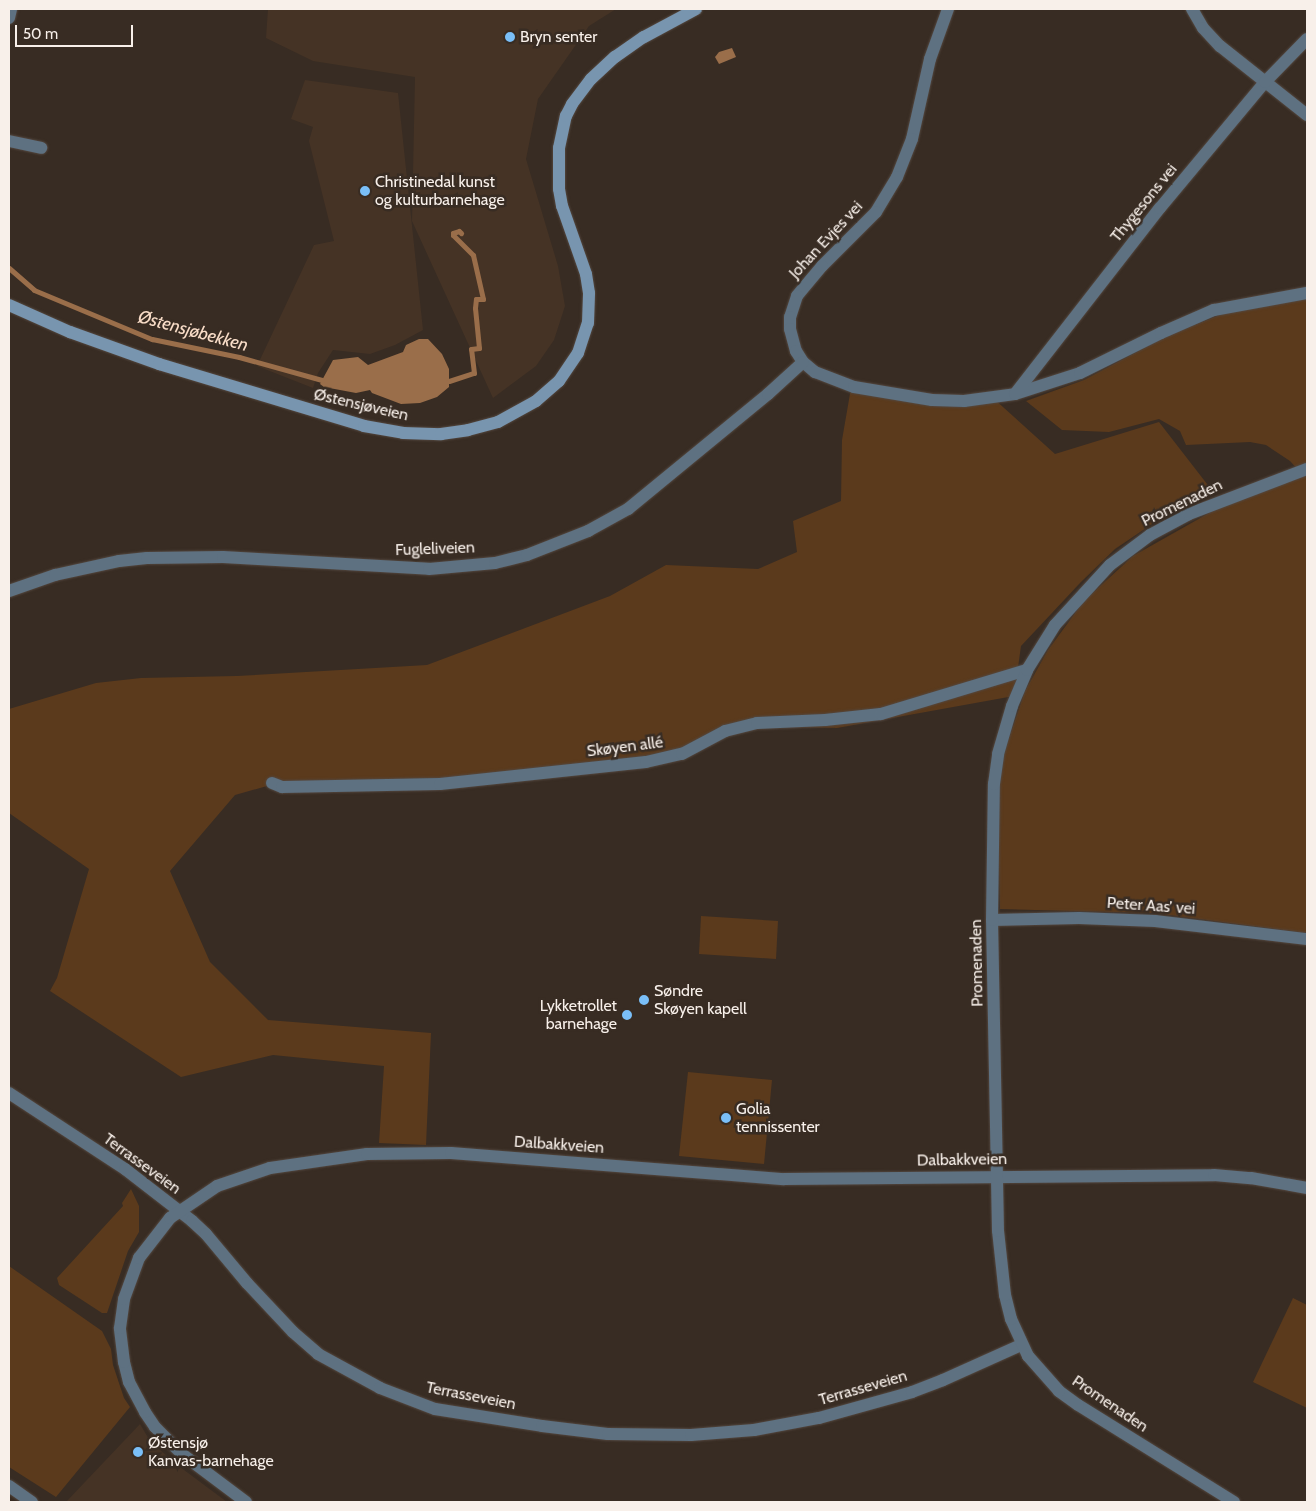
<!DOCTYPE html>
<html>
<head>
<meta charset="utf-8">
<style>
	body { margin:0 }
	#map { position:relative; width:1316px; height:1511px; overflow:hidden; background:#382c23; font-family:Cabin,sans-serif }
	div>[style] { position:absolute }
	.built>* { inset:0; background:#453325 }
	.green>* { inset:0; background:#5b3a1c }
	.water>* { inset:0; background:#9a6e4a }
	.stream>* { height:5px; margin:-2.5px; padding:0 2.5px; transform-origin:2.5px; border-radius:2.5px; background:#9a6e4a }
	.roads { filter:drop-shadow(0 0 1px #53473f) drop-shadow(0 0 1px #53473f) }
	.minor>* { height:12px; margin:-6px; padding:0 6px; transform-origin:6px; border-radius:6px; background:#5e7181 }
	.secondary>* { height:12px; margin:-6px; padding:0 6px; transform-origin:6px; border-radius:6px; background:#7895af }
	.dots>* { width:14px; height:14px; translate:-50% -50%; box-sizing:border-box; border:2px solid #382c23; border-radius:50% }
	span { translate:-50% -50%; white-space:nowrap; text-align:center; line-height:1.15; -webkit-text-stroke:5px #382c23; paint-order:stroke }
	.poi-label { font-size:16px; color:#f8f0ea }
	.left { translate:0 -50%; text-align:left }
	.right { translate:-100% -50%; text-align:right }
	.street-label { font-size:16px; color:#f8f0ea }
	.water-label { font-size:18px; color:#f9ddc8; font-style:italic }
	.frame { position:absolute; inset:0; border:10px solid #f8f0ea; pointer-events:none }
	.scale { position:absolute; left:15px; top:25px; width:118px; height:22px; box-sizing:border-box; border:2px solid #f8f0ea; border-top:0; padding-left:6px; font-size:15px; line-height:18px; white-space:nowrap; color:#f8f0ea; -webkit-text-stroke:4px #382c23; paint-order:stroke }
</style>
</head>
<body>
<div id="map">
	<div class="built">
		<div style="clip-path:polygon(268px 9px,616px 9px,589px 26px,538px 99px,526px 159px,558px 266px,565px 306px,554px 340px,536px 366px,493px 398px,412px 221px,415px 77px,313px 61px,266px 38px)"></div>
		<div style="clip-path:polygon(305px 80px,398px 93px,423px 330px,395px 345px,370px 354px,333px 350px,318px 373px,313px 388px,257px 366px,314px 245px,334px 241px,309px 141px,313px 127px,291px 119px)"></div>
		<div style="clip-path:polygon(140px 1424px,150px 1441px,176px 1464px,227px 1502px,66px 1502px)"></div>
	</div>
	<div class="green">
		<div style="clip-path:polygon(1307px 299px,1307px 933px,1154px 913px,1000px 909px,998px 818px,1000px 765px,1025px 691px,1048px 650px,1084px 601px,1133px 556px,1218px 508px,1303px 475px,1290px 461px,1266px 445px,1250px 442px,1186px 445px,1180px 431px,1159px 419px,1109px 432px,1062px 430px,1026px 401px,1084px 380px,1169px 335px,1235px 309px)"></div>
		<div style="clip-path:polygon(851px 388px,993px 398px,1055px 454px,1159px 422px,1214px 493px,1155px 522px,1115px 549px,1081px 582px,1021px 646px,1014px 696px,837px 728px,739px 726px,680px 756px,493px 780px,274px 784px,235px 795px,170px 871px,210px 962px,268px 1020px,431px 1033px,426px 1145px,379px 1143px,384px 1066px,273px 1055px,181px 1077px,50px 991px,57px 978px,89px 869px,9px 813px,9px 709px,96px 683px,141px 678px,237px 676px,427px 665px,610px 596px,666px 565px,758px 569px,797px 552px,793px 521px,841px 501px,842px 440px)"></div>
		<div style="clip-path:polygon(701px 916px,778px 921px,776px 959px,699px 954px)"></div>
		<div style="clip-path:polygon(688px 1072px,772px 1080px,764px 1164px,679px 1156px)"></div>
		<div style="clip-path:polygon(131px 1189px,139px 1206px,139px 1232px,128px 1251px,107px 1313px,102px 1313px,59px 1285px,57px 1278px,123px 1206px,122px 1203px)"></div>
		<div style="clip-path:polygon(9px 1266px,102px 1331px,111px 1349px,113px 1365px,124px 1398px,130px 1407px,56px 1497px,9px 1467px)"></div>
		<div style="clip-path:polygon(1293px 1298px,1307px 1305px,1307px 1408px,1253px 1382px)"></div>
	</div>
	<div class="water">
		<div style="clip-path:polygon(732px 48px,736px 57px,719px 64px,715px 57px,719px 52px)"></div>
		<div style="clip-path:polygon(419px 339px,428px 339px,442px 354px,449px 369px,449px 387px,437px 397px,420px 403px,401px 404px,372px 393px,370px 390px,356px 393px,324px 387px,320px 384px,333px 360px,358px 357px,368px 365px,403px 352px,406px 345px)"></div>
	</div>
	<div class="stream">
		<div style="left:9px;top:268px;width:33px;rotate:41deg"></div>
		<div style="left:34px;top:290px;width:128px;rotate:22.6deg"></div>
		<div style="left:152px;top:339px;width:89px;rotate:11.7deg"></div>
		<div style="left:239px;top:357px;width:86px;rotate:15.5deg"></div>
		<div style="left:449px;top:381px;width:26px;rotate:-18deg"></div>
		<div style="left:474px;top:373px;width:24px;rotate:-97deg"></div>
		<div style="left:471px;top:349px;width:8px;rotate:-7deg"></div>
		<div style="left:479px;top:348px;width:40px;rotate:-95.7deg"></div>
		<div style="left:475px;top:308px;width:9px;rotate:-84deg"></div>
		<div style="left:476px;top:299px;width:7px"></div>
		<div style="left:483px;top:299px;width:45px;rotate:-102.8deg"></div>
		<div style="left:473px;top:255px;width:28px;rotate:-135deg"></div>
		<div style="left:453px;top:235px;width:2px;rotate:-90deg"></div>
		<div style="left:453px;top:233px;width:6px;rotate:-18deg"></div>
		<div style="left:459px;top:231px;width:3px;rotate:45deg"></div>
	</div>
	<div class="roads">
		<div class="minor">
			<div style="left:948px;top:9px;width:53px;rotate:109.8deg"></div>
			<div style="left:930px;top:59px;width:82px;rotate:102.7deg"></div>
			<div style="left:912px;top:139px;width:41px;rotate:111.5deg"></div>
			<div style="left:897px;top:177px;width:41px;rotate:121deg"></div>
			<div style="left:876px;top:212px;width:76px;rotate:135deg"></div>
			<div style="left:822px;top:266px;width:39px;rotate:130deg"></div>
			<div style="left:797px;top:296px;width:22px;rotate:108deg"></div>
			<div style="left:790px;top:317px;width:12px;rotate:90deg"></div>
			<div style="left:790px;top:329px;width:23px;rotate:75deg"></div>
			<div style="left:796px;top:351px;width:13px;rotate:58deg"></div>
			<div style="left:803px;top:362px;width:16px;rotate:40deg"></div>
			<div style="left:815px;top:372px;width:42px;rotate:21deg"></div>
			<div style="left:854px;top:387px;width:79px;rotate:9.5deg"></div>
			<div style="left:932px;top:400px;width:32px;rotate:2deg"></div>
			<div style="left:964px;top:401px;width:51px;rotate:-7.8deg"></div>
			<div style="left:1015px;top:394px;width:68px;rotate:-17.9deg"></div>
			<div style="left:1080px;top:373px;width:90px;rotate:-26.3deg"></div>
			<div style="left:1161px;top:333px;width:58px;rotate:-23.5deg"></div>
			<div style="left:1214px;top:310px;width:95px;rotate:-10.4deg"></div>
			<div style="left:1192px;top:9px;width:22px;rotate:60deg"></div>
			<div style="left:1203px;top:28px;width:25px;rotate:47deg"></div>
			<div style="left:1220px;top:46px;width:111px;rotate:38.4deg"></div>
			<div style="left:9px;top:18px;width:9px;rotate:-77deg"></div>
			<div style="left:9px;top:141px;width:33px;rotate:12deg"></div>
			<div style="left:1015px;top:394px;width:236px;rotate:-52.1deg"></div>
			<div style="left:1160px;top:208px;width:164px;rotate:-50.2deg"></div>
			<div style="left:1265px;top:82px;width:60px;rotate:-45.7deg"></div>
			<div style="left:9px;top:591px;width:49px;rotate:-19.2deg"></div>
			<div style="left:55px;top:575px;width:66px;rotate:-12.3deg"></div>
			<div style="left:119px;top:561px;width:28px;rotate:-6deg"></div>
			<div style="left:147px;top:558px;width:76px;rotate:-0.8deg"></div>
			<div style="left:223px;top:557px;width:206px;rotate:3.3deg"></div>
			<div style="left:429px;top:569px;width:66px;rotate:-5.2deg"></div>
			<div style="left:495px;top:563px;width:33px;rotate:-14deg"></div>
			<div style="left:527px;top:555px;width:66px;rotate:-21.5deg"></div>
			<div style="left:588px;top:531px;width:46px;rotate:-28.8deg"></div>
			<div style="left:628px;top:509px;width:181px;rotate:-39.4deg"></div>
			<div style="left:768px;top:394px;width:47px;rotate:-42.4deg"></div>
			<div style="left:272px;top:783px;width:11px;rotate:22deg"></div>
			<div style="left:282px;top:787px;width:158px;rotate:-1.1deg"></div>
			<div style="left:440px;top:784px;width:207px;rotate:-6.1deg"></div>
			<div style="left:646px;top:762px;width:37px;rotate:-13deg"></div>
			<div style="left:682px;top:754px;width:49px;rotate:-28.1deg"></div>
			<div style="left:725px;top:731px;width:33px;rotate:-14deg"></div>
			<div style="left:757px;top:723px;width:68px;rotate:-2.5deg"></div>
			<div style="left:825px;top:720px;width:56px;rotate:-6.1deg"></div>
			<div style="left:881px;top:714px;width:152px;rotate:-16.8deg"></div>
			<div style="left:992px;top:920px;width:87px;rotate:-1.3deg"></div>
			<div style="left:1079px;top:918px;width:76px;rotate:2.3deg"></div>
			<div style="left:1155px;top:921px;width:153px;rotate:6.8deg"></div>
			<div style="left:9px;top:1093px;width:139px;rotate:33.2deg"></div>
			<div style="left:125px;top:1169px;width:85px;rotate:37.8deg"></div>
			<div style="left:192px;top:1221px;width:19px;rotate:43deg"></div>
			<div style="left:206px;top:1234px;width:64px;rotate:50.1deg"></div>
			<div style="left:247px;top:1283px;width:67px;rotate:46.8deg"></div>
			<div style="left:293px;top:1332px;width:33px;rotate:41deg"></div>
			<div style="left:318px;top:1354px;width:71px;rotate:28.7deg"></div>
			<div style="left:380px;top:1388px;width:59px;rotate:20.9deg"></div>
			<div style="left:435px;top:1409px;width:108px;rotate:9deg"></div>
			<div style="left:542px;top:1426px;width:66px;rotate:6.9deg"></div>
			<div style="left:608px;top:1434px;width:83px;rotate:0.7deg"></div>
			<div style="left:691px;top:1435px;width:63px;rotate:-4.5deg"></div>
			<div style="left:754px;top:1430px;width:66px;rotate:-10.5deg"></div>
			<div style="left:819px;top:1418px;width:97px;rotate:-15.6deg"></div>
			<div style="left:912px;top:1392px;width:33px;rotate:-21deg"></div>
			<div style="left:943px;top:1380px;width:85px;rotate:-24.2deg"></div>
			<div style="left:9px;top:1486px;width:28px;rotate:35deg"></div>
			<div style="left:246px;top:1502px;width:80px;rotate:-143.1deg"></div>
			<div style="left:182px;top:1454px;width:38px;rotate:-135deg"></div>
			<div style="left:155px;top:1427px;width:18px;rotate:-124deg"></div>
			<div style="left:145px;top:1412px;width:34px;rotate:-118deg"></div>
			<div style="left:129px;top:1382px;width:21px;rotate:-104deg"></div>
			<div style="left:124px;top:1362px;width:34px;rotate:-97deg"></div>
			<div style="left:120px;top:1328px;width:29px;rotate:-82deg"></div>
			<div style="left:124px;top:1299px;width:44px;rotate:-69.9deg"></div>
			<div style="left:139px;top:1258px;width:51px;rotate:-52.2deg"></div>
			<div style="left:170px;top:1218px;width:57px;rotate:-34.2deg"></div>
			<div style="left:217px;top:1186px;width:56px;rotate:-18.8deg"></div>
			<div style="left:270px;top:1168px;width:98px;rotate:-8.2deg"></div>
			<div style="left:367px;top:1154px;width:84px;rotate:-0.7deg"></div>
			<div style="left:451px;top:1153px;width:334px;rotate:4.5deg"></div>
			<div style="left:784px;top:1179px;width:430px;rotate:-0.5deg"></div>
			<div style="left:1214px;top:1175px;width:37px;rotate:5deg"></div>
			<div style="left:1251px;top:1178px;width:57px;rotate:10.1deg"></div>
			<div style="left:1234px;top:1502px;width:184px;rotate:-148.1deg"></div>
			<div style="left:1078px;top:1405px;width:24px;rotate:-144deg"></div>
			<div style="left:1059px;top:1391px;width:47px;rotate:-131.5deg"></div>
			<div style="left:1028px;top:1356px;width:41px;rotate:-114.7deg"></div>
			<div style="left:1011px;top:1319px;width:25px;rotate:-104deg"></div>
			<div style="left:1005px;top:1295px;width:64px;rotate:-96.2deg"></div>
			<div style="left:998px;top:1231px;width:311px;rotate:-91.1deg"></div>
			<div style="left:992px;top:920px;width:136px;rotate:-89.2deg"></div>
			<div style="left:994px;top:784px;width:30px;rotate:-82deg"></div>
			<div style="left:998px;top:754px;width:50px;rotate:-73.7deg"></div>
			<div style="left:1012px;top:706px;width:39px;rotate:-67deg"></div>
			<div style="left:1027px;top:670px;width:53px;rotate:-58.1deg"></div>
			<div style="left:1055px;top:625px;width:81px;rotate:-47.5deg"></div>
			<div style="left:1110px;top:565px;width:50px;rotate:-36.9deg"></div>
			<div style="left:1150px;top:535px;width:44px;rotate:-28.3deg"></div>
			<div style="left:1189px;top:514px;width:126px;rotate:-20.9deg"></div>
		</div>
		<div class="secondary">
			<div style="left:9px;top:305px;width:67px;rotate:23.9deg"></div>
			<div style="left:70px;top:332px;width:95px;rotate:19.8deg"></div>
			<div style="left:159px;top:364px;width:214px;rotate:16.8deg"></div>
			<div style="left:364px;top:426px;width:40px;rotate:10deg"></div>
			<div style="left:403px;top:433px;width:38px;rotate:2deg"></div>
			<div style="left:441px;top:434px;width:27px;rotate:-8deg"></div>
			<div style="left:468px;top:430px;width:31px;rotate:-15deg"></div>
			<div style="left:498px;top:422px;width:43px;rotate:-28.9deg"></div>
			<div style="left:536px;top:401px;width:30px;rotate:-41deg"></div>
			<div style="left:559px;top:381px;width:34px;rotate:-56deg"></div>
			<div style="left:578px;top:353px;width:32px;rotate:-72deg"></div>
			<div style="left:588px;top:323px;width:30px;rotate:-88deg"></div>
			<div style="left:589px;top:293px;width:19px;rotate:-99deg"></div>
			<div style="left:586px;top:274px;width:72px;rotate:-109.4deg"></div>
			<div style="left:562px;top:206px;width:17px;rotate:-100deg"></div>
			<div style="left:559px;top:189px;width:41px;rotate:-90deg"></div>
			<div style="left:559px;top:148px;width:33px;rotate:-78deg"></div>
			<div style="left:566px;top:116px;width:13px;rotate:-63deg"></div>
			<div style="left:572px;top:104px;width:31px;rotate:-53deg"></div>
			<div style="left:591px;top:79px;width:33px;rotate:-43deg"></div>
			<div style="left:615px;top:57px;width:35px;rotate:-35deg"></div>
			<div style="left:644px;top:37px;width:59px;rotate:-28.3deg"></div>
		</div>
	</div>
	<div class="dots">
		<div style="left:510px;top:37px;background:#7abff8"></div>
		<div style="left:365px;top:191px;background:#7abff8"></div>
		<div style="left:644px;top:1000px;background:#7abff8"></div>
		<div style="left:627px;top:1015px;background:#7abff8"></div>
		<div style="left:726px;top:1118px;background:#7abff8"></div>
		<div style="left:138px;top:1452px;background:#7abff8"></div>
	</div>
	<div class="poi-label">
		<span class="left" style="left:520px;top:37px">Bryn senter</span>
		<span class="left" style="left:375px;top:191px">Christinedal kunst<br>og kulturbarnehage</span>
		<span class="left" style="left:654px;top:1000px">Søndre<br>Skøyen kapell</span>
		<span class="right" style="left:617px;top:1015px">Lykketrollet<br>barnehage</span>
		<span class="left" style="left:736px;top:1118px">Golia<br>tennissenter</span>
		<span class="left" style="left:148px;top:1452px">Østensjø<br>Kanvas-barnehage</span>
	</div>
	<div class="street-label">
		<span style="left:1144px;top:203px;rotate:-51deg">Thygesons vei</span>
		<span style="left:826px;top:240px;rotate:-47deg">Johan Evjes vei</span>
		<span style="left:361px;top:405px;rotate:13deg">Østensjøveien</span>
		<span style="left:1182px;top:503px;rotate:-26deg">Promenaden</span>
		<span style="left:435px;top:549px;rotate:-2deg">Fugleliveien</span>
		<span style="left:625px;top:747px;rotate:-7deg">Skøyen allé</span>
		<span style="left:1151px;top:906px;rotate:4deg">Peter Aas’ vei</span>
		<span style="left:977px;top:963px;rotate:-91deg">Promenaden</span>
		<span style="left:559px;top:1145px;rotate:4deg">Dalbakkveien</span>
		<span style="left:962px;top:1160px;rotate:-1deg">Dalbakkveien</span>
		<span style="left:142px;top:1164px;rotate:36deg">Terrasseveien</span>
		<span style="left:863px;top:1388px;rotate:-16deg">Terrasseveien</span>
		<span style="left:471px;top:1396px;rotate:11deg">Terrasseveien</span>
		<span style="left:1110px;top:1404px;rotate:34deg">Promenaden</span>
	</div>
	<div class="water-label">
		<span style="left:193px;top:331px;rotate:15deg">Østensjøbekken</span>
	</div>
	<div class="frame"></div>
	<div class="scale">50 m</div>
</div>
</body>
</html>
